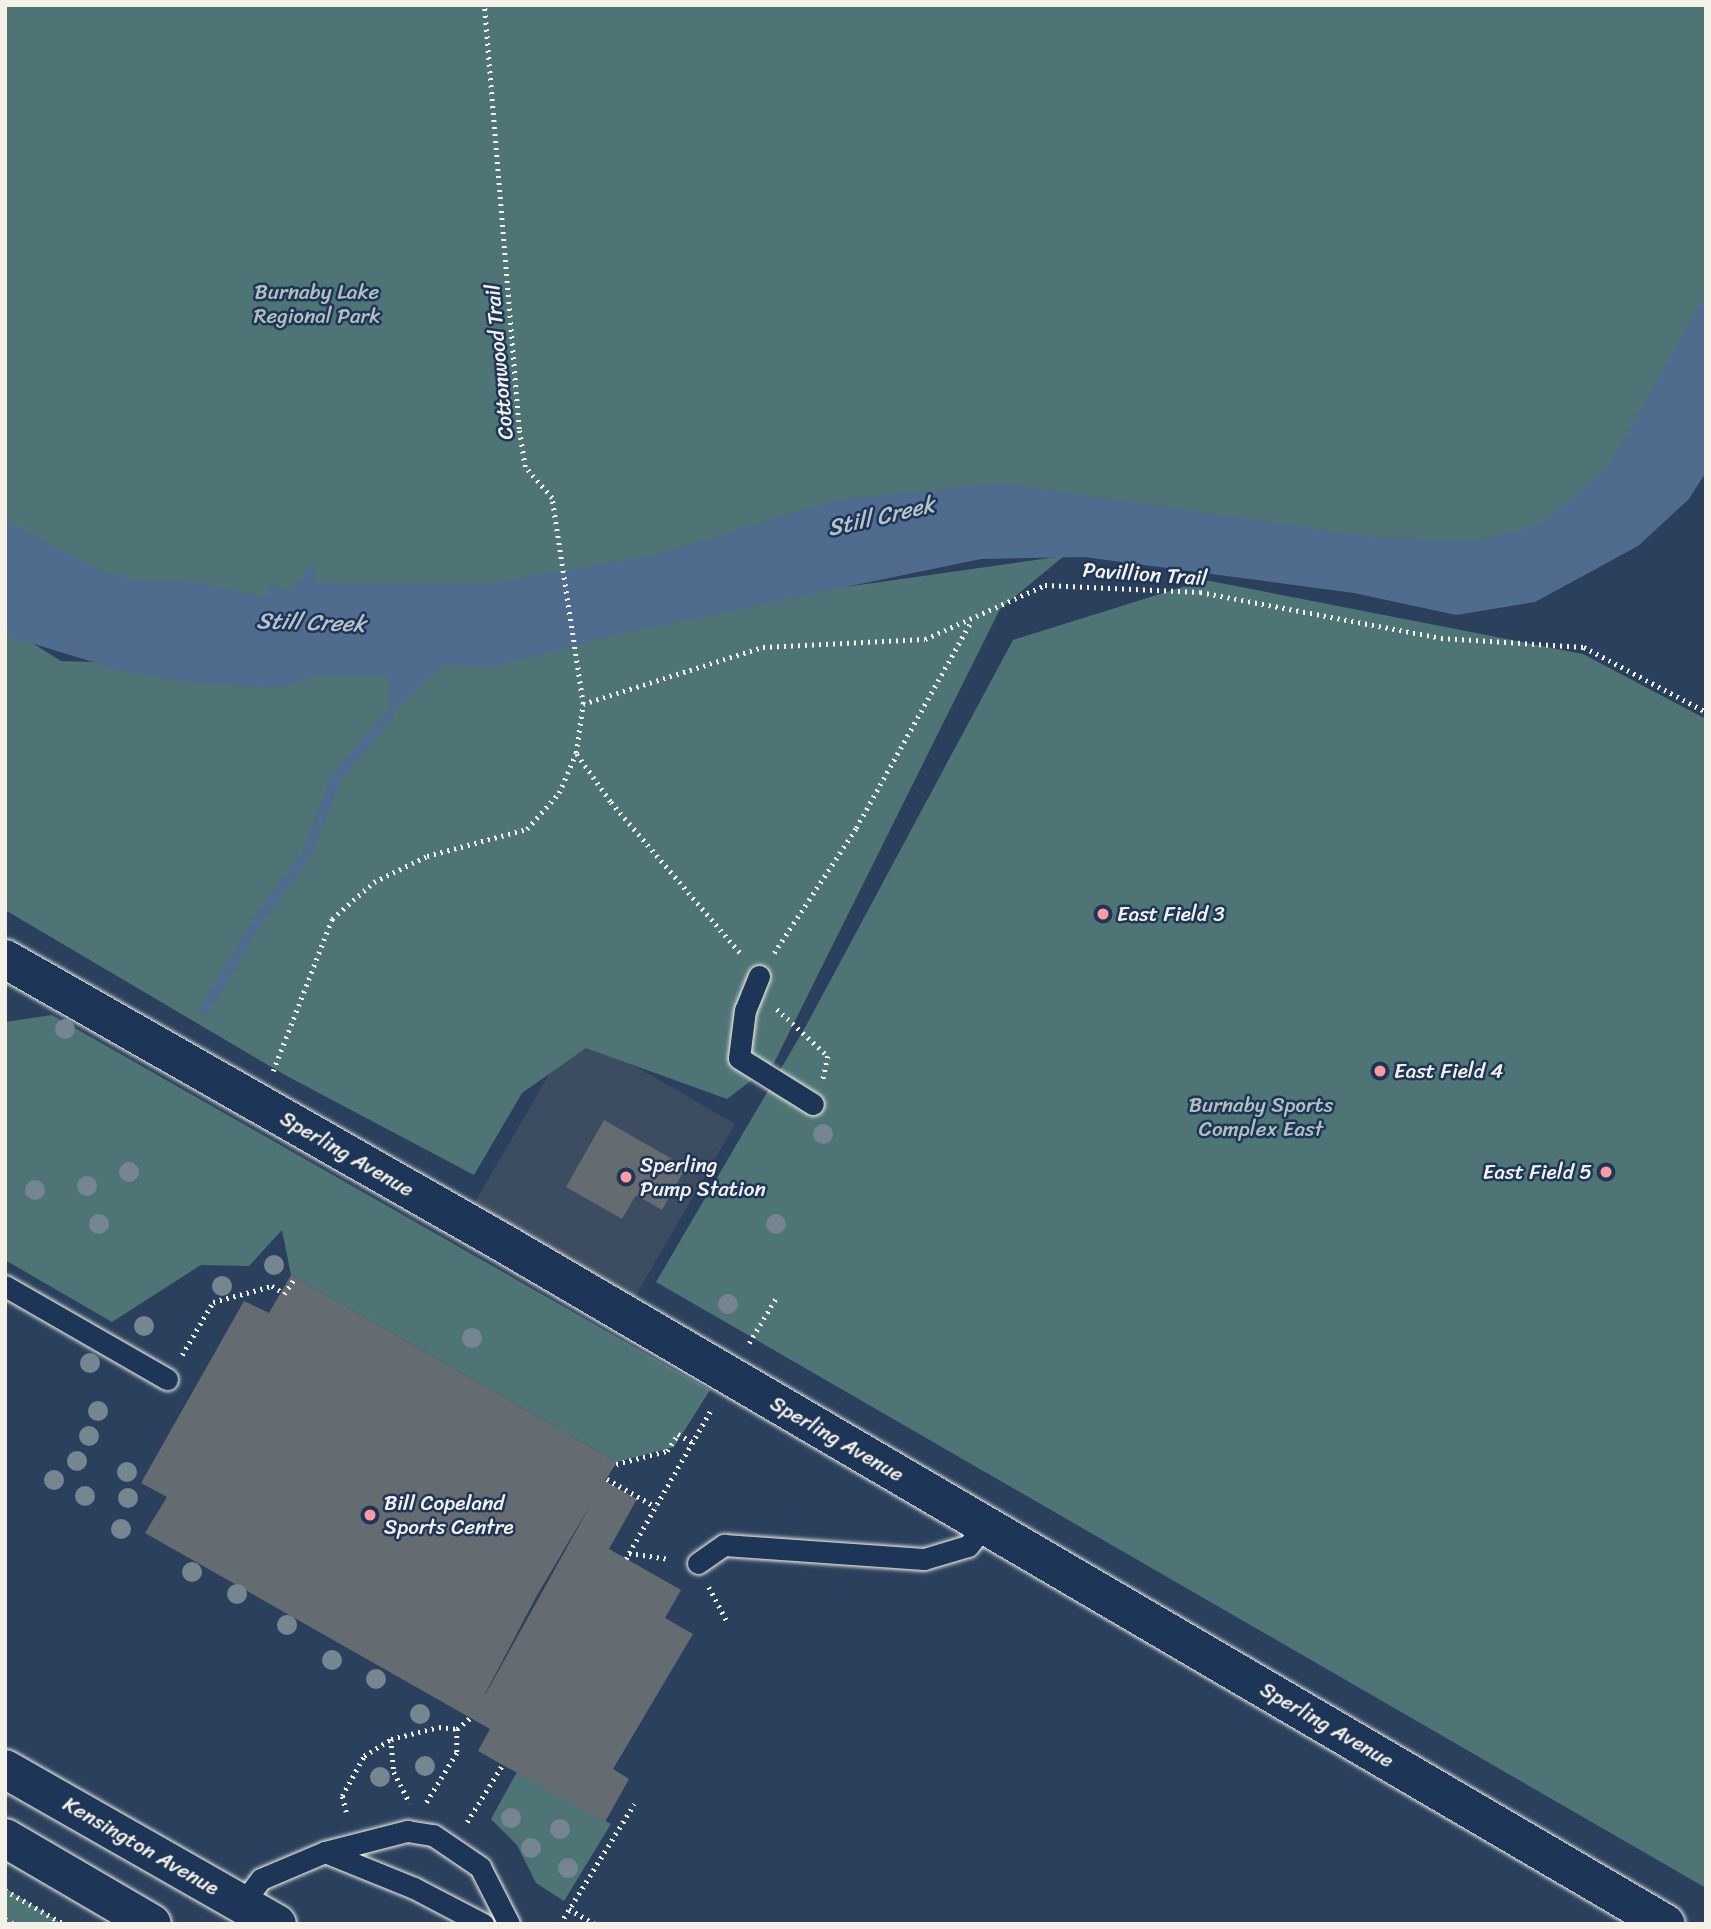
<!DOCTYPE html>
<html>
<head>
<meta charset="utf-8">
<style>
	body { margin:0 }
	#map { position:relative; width:1711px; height:1929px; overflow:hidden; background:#2b405c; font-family:Sriracha,sans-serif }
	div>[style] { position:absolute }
	.built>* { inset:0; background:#3c4d62 }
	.green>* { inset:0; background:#4e7476 }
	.water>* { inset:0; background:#4f6c8f }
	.stream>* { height:10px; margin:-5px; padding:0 5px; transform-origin:5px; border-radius:5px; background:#4f6c8f }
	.building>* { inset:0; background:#656c71 }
	.path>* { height:4.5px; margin-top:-2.25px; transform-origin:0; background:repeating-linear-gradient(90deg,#f4f1e8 0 2px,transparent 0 7px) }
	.roads { filter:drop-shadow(0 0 2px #f4f1e8) drop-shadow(0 0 2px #f4f1e8) }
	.lane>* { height:21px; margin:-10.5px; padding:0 10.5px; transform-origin:10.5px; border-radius:10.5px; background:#1d3557 }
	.street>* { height:38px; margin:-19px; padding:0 19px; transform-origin:19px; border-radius:19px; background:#1d3557 }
	.secondary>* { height:38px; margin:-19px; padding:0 19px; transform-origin:19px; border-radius:19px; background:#1d3557 }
	.trees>* { width:20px; height:20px; margin:-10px; border-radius:50%; background:#758690 }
	.dots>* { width:19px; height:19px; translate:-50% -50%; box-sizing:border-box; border:4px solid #1d3557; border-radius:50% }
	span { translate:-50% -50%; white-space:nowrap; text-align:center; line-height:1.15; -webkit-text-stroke:5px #1d3557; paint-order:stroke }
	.park-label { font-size:21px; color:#b2bfba }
	.street-label { font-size:21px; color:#f4f1e8 }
	.poi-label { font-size:21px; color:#f4f1e8 }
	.left { translate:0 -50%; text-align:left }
	.right { translate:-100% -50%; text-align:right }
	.water-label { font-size:23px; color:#bac2c9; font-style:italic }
	.frame { position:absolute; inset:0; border:7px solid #f4f1e8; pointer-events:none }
</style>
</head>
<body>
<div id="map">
	<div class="built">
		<div style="clip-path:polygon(574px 1031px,735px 1124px,635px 1297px,474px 1204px)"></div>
	</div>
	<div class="green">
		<div style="clip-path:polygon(5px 5px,1706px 5px,1706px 343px,1618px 470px,1530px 544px,1337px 544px,977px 499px,587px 583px,164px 617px,5px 534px)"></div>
		<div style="clip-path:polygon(1064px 556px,1000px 609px,774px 1063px,727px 1099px,586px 1048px,522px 1093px,474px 1175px,285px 1075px,5px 910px,5px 626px,61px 661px,340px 670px,753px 600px)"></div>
		<div style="clip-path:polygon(1205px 580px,1583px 654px,1706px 719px,1706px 1888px,656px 1282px,807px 1024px,1013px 640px)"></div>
		<div style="clip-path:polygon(52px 1015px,710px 1390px,674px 1447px,617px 1462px,291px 1275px,282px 1230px,249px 1266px,201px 1265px,112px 1322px,5px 1260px,5px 1022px)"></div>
		<div style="clip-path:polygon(517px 1772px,611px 1824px,564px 1901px,536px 1883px,517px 1845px,491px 1819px)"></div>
		<div style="clip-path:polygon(5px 1888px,63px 1924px,5px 1924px)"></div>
	</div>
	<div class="water">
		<div style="clip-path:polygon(1706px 294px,1706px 472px,1689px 499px,1638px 546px,1535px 602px,1456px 615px,1354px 593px,1084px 557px,981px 559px,618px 634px,497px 666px,444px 665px,389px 716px,389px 675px,319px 676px,275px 688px,187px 682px,122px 671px,5px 635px,5px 519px,96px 569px,136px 581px,197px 582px,266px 597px,268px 584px,291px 592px,313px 563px,317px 583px,488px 584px,655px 555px,836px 500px,1003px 483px,1370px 537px,1474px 541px,1540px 525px,1608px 467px)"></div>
	</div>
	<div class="stream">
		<div style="left:205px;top:1010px;width:108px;rotate:-59.4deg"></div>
		<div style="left:260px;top:917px;width:79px;rotate:-53.3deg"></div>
		<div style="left:307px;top:854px;width:80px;rotate:-69.5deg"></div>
		<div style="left:335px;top:779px;width:83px;rotate:-49.4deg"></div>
	</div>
	<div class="building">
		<div style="clip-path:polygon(604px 1120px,686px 1167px,662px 1210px,636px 1195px,622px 1219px,566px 1187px)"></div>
		<div style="clip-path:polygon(evenodd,291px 1275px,617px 1462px,605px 1481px,637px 1499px,609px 1549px,681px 1590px,665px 1618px,693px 1634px,613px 1769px,629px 1779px,605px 1822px,478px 1751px,490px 1729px,145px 1533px,167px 1497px,141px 1483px,244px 1301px,269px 1313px,291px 1275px,591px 1504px,485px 1695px,485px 1694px,536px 1597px,591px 1504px)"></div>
	</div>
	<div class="path">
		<div style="left:583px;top:704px;width:189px;rotate:-17.6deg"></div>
		<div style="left:763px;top:647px;width:162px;rotate:-2.8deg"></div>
		<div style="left:925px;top:639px;width:132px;rotate:-24.2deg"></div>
		<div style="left:1045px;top:585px;width:155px;rotate:2.6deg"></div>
		<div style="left:1200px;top:592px;width:245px;rotate:10.8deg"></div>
		<div style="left:1441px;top:638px;width:143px;rotate:3.6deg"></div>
		<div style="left:1584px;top:647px;width:138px;rotate:28deg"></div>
		<div style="left:577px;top:754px;width:59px;rotate:54.7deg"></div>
		<div style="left:611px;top:802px;width:201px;rotate:49.4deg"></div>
		<div style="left:774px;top:953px;width:149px;rotate:-56.7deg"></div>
		<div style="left:856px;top:828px;width:238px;rotate:-60.9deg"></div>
		<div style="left:777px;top:1009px;width:69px;rotate:42.7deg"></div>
		<div style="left:828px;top:1056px;width:24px;rotate:102deg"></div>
		<div style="left:273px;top:1071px;width:163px;rotate:-68.8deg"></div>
		<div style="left:332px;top:919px;width:56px;rotate:-41.4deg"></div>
		<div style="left:374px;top:882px;width:59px;rotate:-26.1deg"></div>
		<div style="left:427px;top:856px;width:104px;rotate:-15.1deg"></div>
		<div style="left:527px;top:829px;width:48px;rotate:-48.4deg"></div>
		<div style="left:559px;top:793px;width:43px;rotate:-67deg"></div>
		<div style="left:576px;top:753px;width:49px;rotate:-81.9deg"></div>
		<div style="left:583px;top:704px;width:208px;rotate:-98.6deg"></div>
		<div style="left:552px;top:498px;width:41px;rotate:-131.1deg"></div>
		<div style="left:525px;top:467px;width:38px;rotate:-99deg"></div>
		<div style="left:519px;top:429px;width:425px;rotate:-94.7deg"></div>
		<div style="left:284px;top:1294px;width:18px;rotate:-56deg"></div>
		<div style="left:749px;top:1343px;width:52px;rotate:-59deg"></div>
		<div style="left:182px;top:1355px;width:61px;rotate:-59.7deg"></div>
		<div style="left:213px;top:1302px;width:61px;rotate:-15.2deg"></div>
		<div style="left:272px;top:1286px;width:12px;rotate:31deg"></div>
		<div style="left:616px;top:1464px;width:53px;rotate:-14.3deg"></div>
		<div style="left:667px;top:1451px;width:20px;rotate:-57deg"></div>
		<div style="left:678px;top:1434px;width:16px;rotate:30deg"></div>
		<div style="left:607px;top:1479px;width:56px;rotate:29.7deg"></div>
		<div style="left:629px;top:1553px;width:167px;rotate:-60.2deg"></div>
		<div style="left:626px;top:1559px;width:7px;rotate:-63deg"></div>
		<div style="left:629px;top:1553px;width:41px;rotate:8.3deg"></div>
		<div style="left:709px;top:1587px;width:41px;rotate:62.2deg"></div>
		<div style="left:457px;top:1729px;width:17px;rotate:-40deg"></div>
		<div style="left:391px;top:1739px;width:49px;rotate:-14deg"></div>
		<div style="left:439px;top:1727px;width:18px;rotate:6deg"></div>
		<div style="left:457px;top:1729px;width:24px;rotate:90deg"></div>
		<div style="left:457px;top:1753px;width:61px;rotate:121.6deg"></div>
		<div style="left:346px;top:1812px;width:16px;rotate:-104deg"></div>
		<div style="left:342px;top:1796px;width:46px;rotate:-61.2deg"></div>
		<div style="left:364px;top:1756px;width:32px;rotate:-32deg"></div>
		<div style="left:391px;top:1739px;width:33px;rotate:85deg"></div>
		<div style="left:394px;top:1772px;width:35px;rotate:63deg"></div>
		<div style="left:467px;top:1822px;width:68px;rotate:-58.2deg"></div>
		<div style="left:5px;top:1890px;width:68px;rotate:30deg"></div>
		<div style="left:569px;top:1909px;width:30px;rotate:30deg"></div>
		<div style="left:5px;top:1919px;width:10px;rotate:29deg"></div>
		<div style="left:560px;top:1924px;width:141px;rotate:-58.3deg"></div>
	</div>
	<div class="roads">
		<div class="lane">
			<div style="left:759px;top:976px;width:37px;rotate:112deg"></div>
			<div style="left:745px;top:1010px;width:48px;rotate:97.1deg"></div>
			<div style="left:739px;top:1058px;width:87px;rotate:31.9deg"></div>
			<div style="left:5px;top:1286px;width:187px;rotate:29.9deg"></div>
			<div style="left:698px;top:1563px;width:32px;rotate:-35deg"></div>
			<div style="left:724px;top:1545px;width:200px;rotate:4deg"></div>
			<div style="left:924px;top:1559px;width:46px;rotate:-16.5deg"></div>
			<div style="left:968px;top:1546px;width:27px;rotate:-51deg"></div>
			<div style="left:325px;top:1852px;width:96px;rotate:22deg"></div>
			<div style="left:414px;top:1888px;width:78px;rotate:27.6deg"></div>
			<div style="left:242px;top:1904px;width:31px;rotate:-53deg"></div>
			<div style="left:261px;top:1879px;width:69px;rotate:-22.9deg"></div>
			<div style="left:325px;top:1852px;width:85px;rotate:-14.4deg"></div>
			<div style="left:407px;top:1831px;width:26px;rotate:9deg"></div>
			<div style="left:433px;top:1835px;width:57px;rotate:34.2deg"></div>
			<div style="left:480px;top:1867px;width:64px;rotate:63deg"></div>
		</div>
		<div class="street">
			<div style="left:5px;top:959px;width:576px;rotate:29.68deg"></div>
			<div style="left:505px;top:1244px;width:1345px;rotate:30.36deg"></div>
		</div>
		<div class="secondary">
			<div style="left:5px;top:1769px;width:313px;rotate:29.7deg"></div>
			<div style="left:5px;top:1838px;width:170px;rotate:30.3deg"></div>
		</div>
	</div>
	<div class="trees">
		<div style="left:65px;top:1029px"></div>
		<div style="left:823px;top:1134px"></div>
		<div style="left:129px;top:1172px"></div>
		<div style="left:87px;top:1186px"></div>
		<div style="left:35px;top:1190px"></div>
		<div style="left:99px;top:1224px"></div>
		<div style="left:776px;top:1224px"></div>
		<div style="left:274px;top:1265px"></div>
		<div style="left:222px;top:1286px"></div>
		<div style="left:728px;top:1304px"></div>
		<div style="left:144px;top:1326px"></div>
		<div style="left:472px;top:1338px"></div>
		<div style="left:90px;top:1363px"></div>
		<div style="left:98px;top:1411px"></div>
		<div style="left:89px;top:1436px"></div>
		<div style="left:77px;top:1461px"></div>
		<div style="left:127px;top:1472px"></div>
		<div style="left:54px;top:1480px"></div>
		<div style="left:85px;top:1496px"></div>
		<div style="left:128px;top:1498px"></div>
		<div style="left:121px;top:1529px"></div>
		<div style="left:192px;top:1572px"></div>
		<div style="left:237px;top:1594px"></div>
		<div style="left:287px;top:1625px"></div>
		<div style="left:332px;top:1660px"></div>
		<div style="left:376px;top:1679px"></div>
		<div style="left:420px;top:1714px"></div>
		<div style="left:425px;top:1766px"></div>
		<div style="left:380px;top:1777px"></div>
		<div style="left:511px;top:1818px"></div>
		<div style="left:560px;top:1829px"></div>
		<div style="left:531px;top:1848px"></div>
		<div style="left:568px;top:1868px"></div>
	</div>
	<div class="dots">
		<div style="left:1103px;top:914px;background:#ff9aa2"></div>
		<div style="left:1380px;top:1071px;background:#ff9aa2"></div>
		<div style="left:1606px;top:1172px;background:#ff9aa2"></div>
		<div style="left:626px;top:1177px;background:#ff9aa2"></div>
		<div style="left:370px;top:1515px;background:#ff9aa2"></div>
	</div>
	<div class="park-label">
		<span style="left:317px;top:304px">Burnaby Lake<br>Regional Park</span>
		<span style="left:1261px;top:1117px">Burnaby Sports<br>Complex East</span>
	</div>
	<div class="street-label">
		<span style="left:499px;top:362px;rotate:-95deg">Cottonwood Trail</span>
		<span style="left:1145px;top:574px;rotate:4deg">Pavillion Trail</span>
		<span style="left:347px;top:1154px;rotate:30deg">Sperling Avenue</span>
		<span style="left:837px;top:1439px;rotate:30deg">Sperling Avenue</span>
		<span style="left:1327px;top:1725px;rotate:30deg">Sperling Avenue</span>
		<span style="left:141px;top:1846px;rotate:30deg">Kensington Avenue</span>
	</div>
	<div class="poi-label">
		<span class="left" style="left:1117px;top:914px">East Field 3</span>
		<span class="left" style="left:1394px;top:1071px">East Field 4</span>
		<span class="left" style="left:640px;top:1177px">Sperling<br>Pump Station</span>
		<span class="right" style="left:1592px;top:1172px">East Field 5</span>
		<span class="left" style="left:384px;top:1515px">Bill Copeland<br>Sports Centre</span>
	</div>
	<div class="water-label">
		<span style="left:881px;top:517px;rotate:-13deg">Still Creek</span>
		<span style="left:311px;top:623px;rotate:2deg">Still Creek</span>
	</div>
	<div class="frame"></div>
</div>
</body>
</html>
